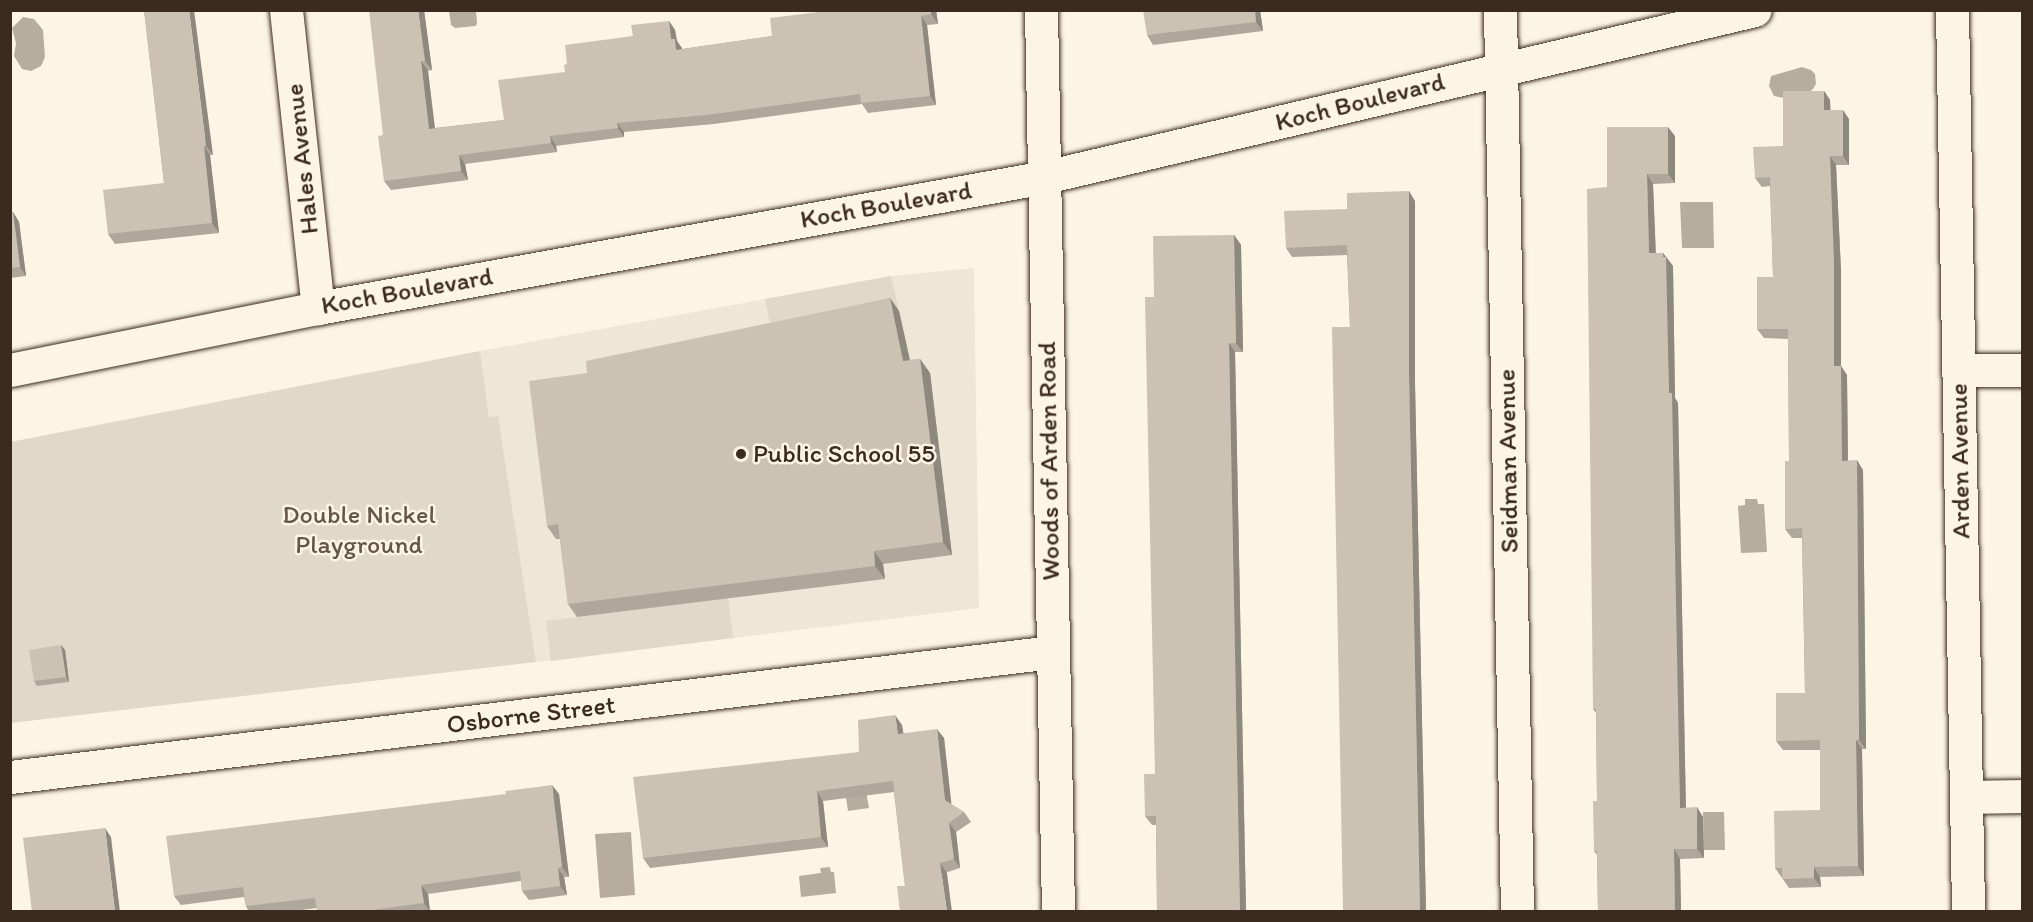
<!DOCTYPE html>
<html>
<head>
<meta charset="utf-8">
<style>
	body { margin:0 }
	#map { position:relative; width:2033px; height:922px; overflow:hidden; background:#fcf5e5; font-family:Itim,sans-serif }
	div>[style] { position:absolute }
	.built>* { inset:0; background:#eee6d6 }
	.green>* { inset:0; background:#e0d8c8 }
	.water>* { inset:0; background:#b7ad9e }
	.roads { filter:drop-shadow(0 0 2px #3b2a1e) drop-shadow(0 0 2px #3b2a1e) }
	.street>* { height:33px; margin:-16.5px; padding:0 16.5px; transform-origin:16.5px; border-radius:16.5px; background:#fcf5e5 }
	.secondary>* { height:33px; margin:-16.5px; padding:0 16.5px; transform-origin:16.5px; border-radius:16.5px; background:#fcf5e5 }
	.wall>* { inset:0; background:#afa79a }
	.shaded-wall>* { inset:0; background:#8f887d }
	.building>* { inset:0; background:#ccc2b3 }
	.dots>* { width:16px; height:16px; translate:-50% -50%; box-sizing:border-box; border:3px solid #fcf5e5; border-radius:50% }
	span { translate:-50% -50%; white-space:nowrap; text-align:center; line-height:1.15; -webkit-text-stroke:5px #fcf5e5; paint-order:stroke }
	.street-label { font-size:26px; color:#3b2a1e }
	.poi-label { font-size:26px; color:#3b2a1e }
	.left { translate:0 -50%; text-align:left }
	.park-label { font-size:26px; color:#645648 }
	.frame { position:absolute; inset:0; border:12px solid #3b2a1e; pointer-events:none }
</style>
</head>
<body>
<div id="map">
	<div class="built">
		<div style="clip-path:polygon(974px 268px,979px 608px,536px 662px,498px 417px,489px 417px,480px 351px,891px 276px)"></div>
	</div>
	<div class="green">
		<div style="clip-path:polygon(891px 276px,899px 311px,773px 338px,765px 299px)"></div>
		<div style="clip-path:polygon(480px 351px,489px 417px,498px 416px,536px 662px,11px 723px,10px 442px)"></div>
		<div style="clip-path:polygon(728px 598px,733px 638px,551px 661px,546px 621px)"></div>
	</div>
	<div class="water">
		<div style="clip-path:polygon(449px 11px,476px 11px,477px 23px,476px 26px,455px 28px,451px 25px)"></div>
		<div style="clip-path:polygon(23px 17px,34px 19px,43px 30px,45px 57px,41px 66px,31px 71px,22px 69px,14px 56px,16px 43px,12px 28px)"></div>
		<div style="clip-path:polygon(1802px 67px,1811px 70px,1815px 74px,1816px 84px,1813px 89px,1809px 92px,1784px 98px,1774px 96px,1769px 86px,1771px 76px)"></div>
		<div style="clip-path:polygon(1680px 202px,1713px 202px,1714px 248px,1682px 248px)"></div>
		<div style="clip-path:polygon(1745px 499px,1757px 499px,1758px 504px,1764px 504px,1767px 552px,1741px 553px,1738px 506px,1745px 505px)"></div>
		<div style="clip-path:polygon(862px 768px,869px 808px,848px 811px,842px 771px)"></div>
		<div style="clip-path:polygon(1703px 812px,1724px 812px,1725px 850px,1704px 850px)"></div>
		<div style="clip-path:polygon(631px 832px,635px 895px,600px 898px,595px 834px)"></div>
		<div style="clip-path:polygon(830px 867px,831px 872px,834px 872px,836px 893px,801px 897px,799px 876px,821px 873px,820px 868px)"></div>
	</div>
	<div class="roads">
		<div class="street">
			<div style="left:286px;top:10px;width:300px;rotate:83.9deg"></div>
			<div style="left:1041px;top:10px;width:902px;rotate:88.92deg"></div>
			<div style="left:1500px;top:10px;width:902px;rotate:88.92deg"></div>
			<div style="left:10px;top:370px;width:314px;rotate:-11.4deg"></div>
			<div style="left:318px;top:308px;width:739px;rotate:-10.21deg"></div>
			<div style="left:1045px;top:177px;width:729px;rotate:-13.24deg"></div>
			<div style="left:1959px;top:370px;width:63px"></div>
			<div style="left:10px;top:777px;width:1049px;rotate:-6.84deg"></div>
			<div style="left:1966px;top:797px;width:56px;rotate:-1deg"></div>
		</div>
		<div class="secondary">
			<div style="left:1952px;top:10px;width:902px;rotate:88.98deg"></div>
		</div>
	</div>
	<div class="wall">
		<div style="clip-path:polygon(144px 10px,213px 155px,210px 155px,219px 233px,115px 244px,108px 234px,164px 183px)"></div>
		<div style="clip-path:polygon(424px 10px,432px 70px,428px 71px,435px 128px,504px 120px,565px 72px,567px 64px,669px 21px,675px 30px,677px 41px,682px 49px,772px 36px,936px 10px,938px 24px,927px 25px,936px 105px,868px 113px,862px 104px,714px 124px,624px 132px,624px 137px,556px 146px,557px 152px,465px 164px,468px 180px,391px 190px,384px 181px,383px 135px)"></div>
		<div style="clip-path:polygon(1260px 10px,1263px 31px,1153px 45px,1147px 35px)"></div>
		<div style="clip-path:polygon(1824px 91px,1830px 100px,1830px 110px,1849px 119px,1849px 165px,1836px 165px,1841px 271px,1841px 366px,1847px 375px,1848px 460px,1863px 470px,1866px 749px,1862px 749px,1864px 876px,1820px 877px,1821px 887px,1789px 888px,1775px 868px,1820px 810px,1820px 750px,1783px 750px,1776px 741px,1805px 693px,1802px 538px,1792px 538px,1785px 529px,1789px 461px,1788px 339px,1764px 338px,1757px 329px,1773px 277px,1770px 186px,1762px 187px,1755px 178px,1783px 146px)"></div>
		<div style="clip-path:polygon(1675px 136px,1675px 183px,1653px 184px,1656px 253px,1663px 253px,1673px 266px,1675px 398px,1678px 403px,1686px 808px,1703px 817px,1704px 858px,1680px 859px,1681px 912px,1598px 912px,1597px 855px,1594px 851px,1597px 801px,1596px 713px,1593px 709px,1607px 187px)"></div>
		<div style="clip-path:polygon(1415px 201px,1415px 383px,1426px 912px,1343px 912px,1350px 327px,1347px 255px,1292px 257px,1286px 248px,1347px 209px)"></div>
		<div style="clip-path:polygon(13px 212px,19px 222px,26px 276px,10px 278px,10px 213px)"></div>
		<div style="clip-path:polygon(1234px 235px,1241px 245px,1243px 352px,1235px 352px,1246px 912px,1157px 912px,1156px 825px,1152px 825px,1145px 816px,1155px 774px,1154px 297px)"></div>
		<div style="clip-path:polygon(890px 298px,899px 311px,910px 360px,920px 359px,930px 373px,952px 555px,883px 564px,885px 579px,577px 617px,568px 604px,560px 539px,556px 539px,547px 526px,587px 373px)"></div>
		<div style="clip-path:polygon(61px 645px,65px 650px,69px 682px,37px 686px,34px 681px)"></div>
		<div style="clip-path:polygon(902px 725px,903px 733px,944px 738px,951px 804px,964px 812px,971px 822px,956px 832px,960px 868px,905px 886px,894px 792px,823px 801px,828px 847px,650px 868px,643px 858px,859px 752px)"></div>
		<div style="clip-path:polygon(559px 794px,569px 877px,564px 877px,567px 895px,529px 900px,522px 891px,521px 881px,428px 894px,430px 912px,317px 912px,317px 908px,287px 912px,249px 912px,246px 906px,244px 897px,181px 905px,174px 896px)"></div>
	</div>
	<div class="shaded-wall">
		<div style="clip-path:polygon(189px 10px,194px 10px,213px 155px,206px 146px)"></div>
		<div style="clip-path:polygon(418px 10px,424px 10px,432px 70px,425px 61px)"></div>
		<div style="clip-path:polygon(931px 10px,936px 10px,938px 24px,931px 14px)"></div>
		<div style="clip-path:polygon(1255px 10px,1260px 10px,1263px 31px,1256px 22px)"></div>
		<div style="clip-path:polygon(921px 16px,927px 25px,936px 105px,930px 96px)"></div>
		<div style="clip-path:polygon(669px 21px,675px 30px,677px 41px,682px 48px,683px 59px,676px 50px,671px 39px)"></div>
		<div style="clip-path:polygon(421px 61px,428px 71px,436px 139px,429px 129px)"></div>
		<div style="clip-path:polygon(1824px 91px,1830px 100px,1831px 119px,1824px 110px)"></div>
		<div style="clip-path:polygon(1843px 110px,1849px 119px,1849px 165px,1843px 156px)"></div>
		<div style="clip-path:polygon(617px 123px,624px 132px,624px 137px,618px 128px)"></div>
		<div style="clip-path:polygon(1668px 127px,1675px 136px,1675px 183px,1668px 174px)"></div>
		<div style="clip-path:polygon(550px 136px,556px 146px,557px 152px,551px 143px)"></div>
		<div style="clip-path:polygon(204px 146px,210px 155px,219px 233px,212px 223px)"></div>
		<div style="clip-path:polygon(459px 155px,465px 164px,468px 180px,461px 171px)"></div>
		<div style="clip-path:polygon(1830px 156px,1836px 165px,1841px 271px,1841px 366px,1847px 375px,1848px 470px,1842px 461px,1834px 366px)"></div>
		<div style="clip-path:polygon(1647px 174px,1653px 184px,1656px 263px,1649px 253px)"></div>
		<div style="clip-path:polygon(1409px 191px,1415px 201px,1415px 383px,1426px 912px,1420px 912px,1409px 374px)"></div>
		<div style="clip-path:polygon(13px 212px,19px 222px,26px 276px,20px 267px)"></div>
		<div style="clip-path:polygon(1234px 235px,1241px 245px,1243px 352px,1236px 343px)"></div>
		<div style="clip-path:polygon(1663px 253px,1673px 266px,1675px 398px,1678px 403px,1686px 817px,1680px 808px,1669px 393px)"></div>
		<div style="clip-path:polygon(890px 298px,899px 311px,913px 375px,903px 361px)"></div>
		<div style="clip-path:polygon(1229px 343px,1235px 352px,1246px 912px,1240px 912px)"></div>
		<div style="clip-path:polygon(920px 359px,930px 373px,952px 555px,943px 542px)"></div>
		<div style="clip-path:polygon(1857px 460px,1863px 470px,1866px 749px,1859px 740px)"></div>
		<div style="clip-path:polygon(874px 551px,883px 564px,885px 579px,875px 566px)"></div>
		<div style="clip-path:polygon(61px 645px,65px 650px,69px 682px,66px 677px)"></div>
		<div style="clip-path:polygon(895px 715px,902px 725px,905px 743px,898px 734px)"></div>
		<div style="clip-path:polygon(937px 729px,944px 738px,952px 809px,945px 800px)"></div>
		<div style="clip-path:polygon(1856px 740px,1862px 749px,1864px 876px,1858px 866px)"></div>
		<div style="clip-path:polygon(552px 785px,559px 794px,569px 877px,562px 867px)"></div>
		<div style="clip-path:polygon(817px 791px,823px 801px,828px 847px,821px 837px)"></div>
		<div style="clip-path:polygon(1697px 807px,1703px 817px,1704px 858px,1697px 849px)"></div>
		<div style="clip-path:polygon(949px 823px,956px 832px,960px 868px,954px 859px)"></div>
		<div style="clip-path:polygon(105px 828px,111px 837px,120px 912px,115px 912px)"></div>
		<div style="clip-path:polygon(1674px 849px,1680px 859px,1681px 912px,1675px 912px)"></div>
		<div style="clip-path:polygon(940px 863px,947px 873px,952px 912px,947px 912px)"></div>
		<div style="clip-path:polygon(1814px 867px,1820px 877px,1821px 887px,1814px 878px)"></div>
		<div style="clip-path:polygon(558px 868px,564px 877px,567px 895px,560px 886px)"></div>
		<div style="clip-path:polygon(421px 885px,428px 894px,430px 912px,424px 903px)"></div>
	</div>
	<div class="building">
		<div style="clip-path:polygon(144px 10px,189px 10px,206px 146px,204px 146px,212px 223px,108px 234px,103px 190px,164px 183px)"></div>
		<div style="clip-path:polygon(369px 10px,418px 10px,425px 61px,421px 61px,429px 129px,504px 120px,498px 80px,565px 72px,564px 65px,567px 64px,565px 45px,633px 36px,631px 25px,669px 21px,671px 39px,675px 39px,676px 50px,772px 36px,770px 18px,835px 10px,931px 10px,931px 14px,921px 16px,930px 96px,861px 103px,860px 94px,707px 115px,617px 123px,618px 128px,550px 136px,551px 143px,459px 155px,461px 171px,384px 181px,378px 136px,383px 135px)"></div>
		<div style="clip-path:polygon(1143px 10px,1255px 10px,1256px 22px,1147px 35px)"></div>
		<div style="clip-path:polygon(1783px 91px,1824px 91px,1824px 110px,1843px 110px,1843px 156px,1830px 156px,1834px 262px,1834px 366px,1841px 366px,1842px 461px,1857px 460px,1859px 740px,1856px 740px,1858px 866px,1814px 867px,1814px 878px,1782px 879px,1782px 868px,1775px 868px,1774px 811px,1820px 810px,1820px 740px,1776px 741px,1776px 693px,1805px 693px,1802px 528px,1785px 529px,1785px 461px,1789px 461px,1788px 329px,1757px 329px,1757px 277px,1773px 277px,1770px 177px,1755px 178px,1753px 147px,1783px 146px)"></div>
		<div style="clip-path:polygon(1607px 127px,1668px 127px,1668px 174px,1647px 174px,1649px 253px,1663px 253px,1663px 257px,1666px 257px,1669px 393px,1672px 393px,1680px 808px,1697px 807px,1697px 849px,1674px 849px,1675px 912px,1598px 912px,1597px 851px,1594px 851px,1593px 801px,1597px 801px,1596px 709px,1593px 709px,1587px 189px,1607px 187px)"></div>
		<div style="clip-path:polygon(1409px 191px,1409px 374px,1420px 912px,1343px 912px,1332px 327px,1350px 327px,1347px 245px,1286px 248px,1284px 211px,1347px 209px,1347px 193px)"></div>
		<div style="clip-path:polygon(13px 212px,20px 267px,10px 268px,10px 213px)"></div>
		<div style="clip-path:polygon(1234px 235px,1236px 343px,1229px 343px,1240px 912px,1157px 912px,1156px 816px,1145px 816px,1144px 774px,1155px 774px,1145px 297px,1154px 297px,1153px 236px)"></div>
		<div style="clip-path:polygon(890px 298px,903px 361px,920px 359px,943px 542px,874px 551px,875px 566px,568px 604px,558px 524px,547px 526px,529px 381px,587px 373px,586px 361px)"></div>
		<div style="clip-path:polygon(61px 645px,66px 677px,34px 681px,29px 650px)"></div>
		<div style="clip-path:polygon(895px 715px,898px 734px,937px 729px,945px 800px,964px 812px,949px 823px,954px 859px,940px 863px,947px 912px,900px 912px,897px 886px,905px 886px,893px 781px,817px 791px,821px 837px,643px 858px,633px 777px,859px 752px,858px 720px)"></div>
		<div style="clip-path:polygon(552px 785px,562px 867px,558px 868px,560px 886px,522px 891px,520px 871px,421px 885px,424px 903px,357px 912px,317px 912px,315px 898px,246px 906px,243px 887px,174px 896px,166px 836px,506px 794px,505px 791px)"></div>
		<div style="clip-path:polygon(105px 828px,115px 912px,32px 912px,23px 838px)"></div>
	</div>
	<div class="dots">
		<div style="left:741px;top:454px;background:#3b2a1e"></div>
	</div>
	<div class="street-label">
		<span style="left:1360px;top:102px;rotate:-14deg">Koch Boulevard</span>
		<span style="left:302px;top:159px;rotate:-96deg">Hales Avenue</span>
		<span style="left:886px;top:205px;rotate:-10deg">Koch Boulevard</span>
		<span style="left:407px;top:291px;rotate:-10deg">Koch Boulevard</span>
		<span style="left:1049px;top:461px;rotate:-91deg">Woods of Arden Road</span>
		<span style="left:1508px;top:461px;rotate:-91deg">Seidman Avenue</span>
		<span style="left:1960px;top:461px;rotate:-91deg">Arden Avenue</span>
		<span style="left:531px;top:715px;rotate:-7deg">Osborne Street</span>
	</div>
	<div class="poi-label">
		<span class="left" style="left:753px;top:454px">Public School 55</span>
	</div>
	<div class="park-label">
		<span style="left:359px;top:530px">Double Nickel<br>Playground</span>
	</div>
	<div class="frame"></div>
</div>
</body>
</html>
